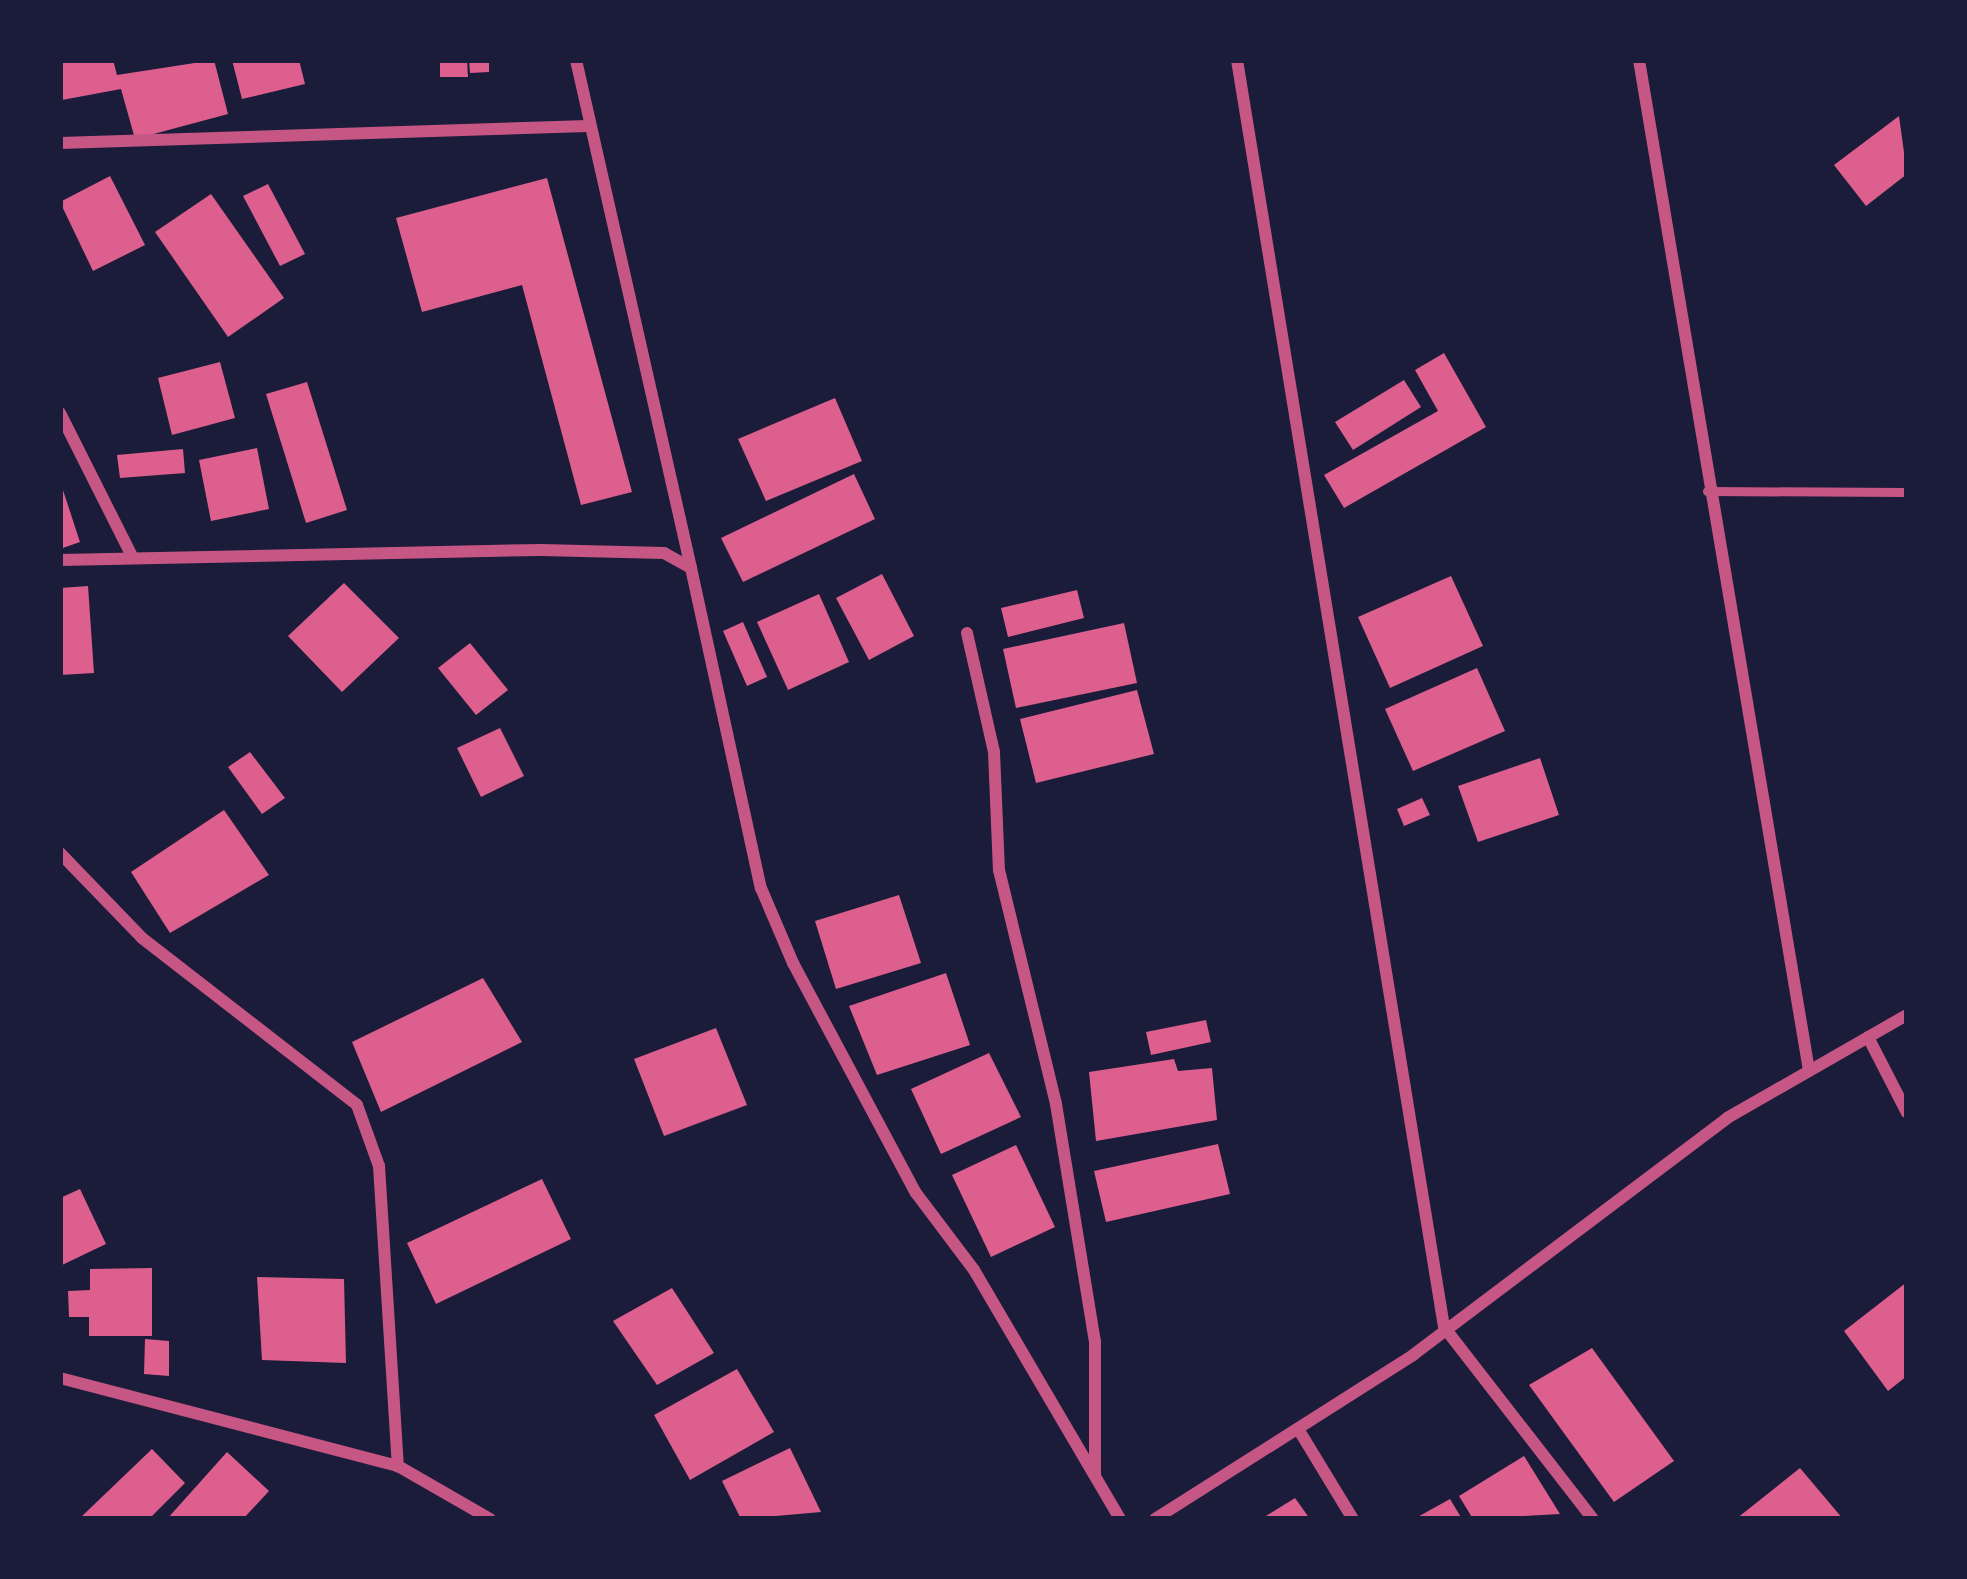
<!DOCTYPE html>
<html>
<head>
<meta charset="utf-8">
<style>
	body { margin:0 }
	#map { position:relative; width:1967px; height:1579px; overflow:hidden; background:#1b1b3a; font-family:Roboto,sans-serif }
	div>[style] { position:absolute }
	.building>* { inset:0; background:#dd5f8e }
	.service>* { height:9px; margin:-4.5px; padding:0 4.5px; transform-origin:4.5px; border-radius:4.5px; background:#c65784 }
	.minor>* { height:12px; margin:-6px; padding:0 6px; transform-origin:6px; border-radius:6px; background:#c65784 }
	span { translate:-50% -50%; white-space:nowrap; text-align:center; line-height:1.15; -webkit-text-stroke:9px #1b1b3a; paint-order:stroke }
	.frame { position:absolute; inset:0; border:63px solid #1b1b3a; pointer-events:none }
</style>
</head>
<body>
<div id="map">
	<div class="building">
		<div style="clip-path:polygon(60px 60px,113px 60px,117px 75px,214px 60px,228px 114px,135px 139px,121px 89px,62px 100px)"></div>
		<div style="clip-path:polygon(232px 60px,299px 60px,305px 84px,242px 99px)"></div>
		<div style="clip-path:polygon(440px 60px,467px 60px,468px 77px,440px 77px)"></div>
		<div style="clip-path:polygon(469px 60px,489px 60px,489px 72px,470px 73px)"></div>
		<div style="clip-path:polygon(1899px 116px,1907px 174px,1866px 206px,1834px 165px)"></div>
		<div style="clip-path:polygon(110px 176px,145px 245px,93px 271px,60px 202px)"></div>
		<div style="clip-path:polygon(547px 178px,632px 492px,581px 505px,522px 285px,422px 312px,396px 218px)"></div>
		<div style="clip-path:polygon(268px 184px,305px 254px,280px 266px,243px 196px)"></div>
		<div style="clip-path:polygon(211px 194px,284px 298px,228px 337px,155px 232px)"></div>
		<div style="clip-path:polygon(1444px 353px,1486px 427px,1344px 508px,1324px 475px,1438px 411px,1415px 370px)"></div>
		<div style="clip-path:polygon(220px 362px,235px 418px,172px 435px,158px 378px)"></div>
		<div style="clip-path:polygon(1404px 380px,1421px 407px,1353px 450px,1335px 422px)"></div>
		<div style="clip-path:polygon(307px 382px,347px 510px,306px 523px,266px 394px)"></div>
		<div style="clip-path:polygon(835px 398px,862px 461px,766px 501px,738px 439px)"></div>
		<div style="clip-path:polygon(257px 448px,269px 509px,211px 521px,199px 460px)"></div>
		<div style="clip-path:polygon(183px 449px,185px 473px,120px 478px,117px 455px)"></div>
		<div style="clip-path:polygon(854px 474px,875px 519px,743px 582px,721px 538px)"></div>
		<div style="clip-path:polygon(60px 481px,80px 542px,60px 549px)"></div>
		<div style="clip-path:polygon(882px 574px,914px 636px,869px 660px,836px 598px)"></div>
		<div style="clip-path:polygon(1451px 576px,1483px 646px,1390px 688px,1358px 617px)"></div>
		<div style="clip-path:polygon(344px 583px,399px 638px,342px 692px,288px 636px)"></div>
		<div style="clip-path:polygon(88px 586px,94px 673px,60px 675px,60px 588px)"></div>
		<div style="clip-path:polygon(1077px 590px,1084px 618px,1008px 637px,1001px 608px)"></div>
		<div style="clip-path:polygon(819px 594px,849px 662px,788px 690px,757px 622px)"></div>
		<div style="clip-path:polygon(743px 622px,767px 677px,747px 686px,723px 631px)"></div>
		<div style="clip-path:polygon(1124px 623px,1137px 683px,1016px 708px,1003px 649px)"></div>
		<div style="clip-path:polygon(470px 643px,508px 690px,476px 715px,438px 668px)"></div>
		<div style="clip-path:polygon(1477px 668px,1505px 731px,1413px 771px,1385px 709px)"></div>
		<div style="clip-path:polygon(1137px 690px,1154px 754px,1036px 783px,1020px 719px)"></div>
		<div style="clip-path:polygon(500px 728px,524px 776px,481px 797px,457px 748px)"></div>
		<div style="clip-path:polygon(250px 752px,285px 798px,262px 814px,228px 767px)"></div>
		<div style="clip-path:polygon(1540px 758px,1559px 815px,1478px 842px,1458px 786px)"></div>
		<div style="clip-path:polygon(1422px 798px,1430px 815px,1404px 826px,1397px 809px)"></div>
		<div style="clip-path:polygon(224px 810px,269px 875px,170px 933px,131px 872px)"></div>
		<div style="clip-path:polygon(899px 895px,921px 963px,836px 989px,815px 921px)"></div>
		<div style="clip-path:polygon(946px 973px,970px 1045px,877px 1075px,849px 1006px)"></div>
		<div style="clip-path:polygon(483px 978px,522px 1042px,381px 1112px,352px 1042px)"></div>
		<div style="clip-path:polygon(1206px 1020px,1211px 1042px,1151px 1055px,1146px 1032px)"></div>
		<div style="clip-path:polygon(716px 1028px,747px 1105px,664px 1136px,634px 1059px)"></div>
		<div style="clip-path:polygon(989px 1053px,1021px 1117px,941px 1154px,911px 1089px)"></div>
		<div style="clip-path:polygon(1174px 1059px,1178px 1071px,1212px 1068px,1217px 1120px,1096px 1141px,1089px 1072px)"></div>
		<div style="clip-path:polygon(1218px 1144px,1230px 1194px,1106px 1222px,1094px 1171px)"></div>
		<div style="clip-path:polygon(1016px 1145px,1055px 1227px,991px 1257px,952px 1175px)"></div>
		<div style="clip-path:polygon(542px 1179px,571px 1239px,436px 1304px,407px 1243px)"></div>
		<div style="clip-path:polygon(80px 1189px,106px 1244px,60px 1266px,60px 1198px)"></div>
		<div style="clip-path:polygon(152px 1268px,152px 1336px,89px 1336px,89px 1317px,69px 1317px,68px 1291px,90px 1290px,90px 1269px)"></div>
		<div style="clip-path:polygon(257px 1277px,344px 1279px,346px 1363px,262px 1360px)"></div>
		<div style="clip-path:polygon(1907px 1282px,1907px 1376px,1888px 1391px,1844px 1331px)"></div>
		<div style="clip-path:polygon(672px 1288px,714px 1353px,657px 1385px,613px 1321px)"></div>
		<div style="clip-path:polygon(145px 1339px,169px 1341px,169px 1376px,144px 1374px)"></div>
		<div style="clip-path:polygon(1592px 1348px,1674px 1461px,1614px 1502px,1529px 1385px)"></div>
		<div style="clip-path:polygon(737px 1369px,774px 1432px,690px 1480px,654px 1415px)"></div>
		<div style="clip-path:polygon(790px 1448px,821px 1512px,741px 1519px,722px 1481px)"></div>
		<div style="clip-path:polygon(152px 1449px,185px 1483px,149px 1519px,79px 1519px)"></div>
		<div style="clip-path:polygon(227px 1452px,269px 1491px,243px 1519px,167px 1519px)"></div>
		<div style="clip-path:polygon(1524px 1456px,1560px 1514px,1473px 1519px,1459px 1496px)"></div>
		<div style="clip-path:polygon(1800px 1468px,1843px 1519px,1736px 1519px)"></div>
		<div style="clip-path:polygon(1295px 1498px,1310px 1519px,1261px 1519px)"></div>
		<div style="clip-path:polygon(1450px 1499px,1462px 1519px,1414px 1519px)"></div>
	</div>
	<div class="service">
		<div style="left:1707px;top:491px;width:200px;rotate:0.3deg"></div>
	</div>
	<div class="minor">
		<div style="left:576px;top:60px;width:521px;rotate:77.24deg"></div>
		<div style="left:1237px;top:60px;width:1284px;rotate:80.72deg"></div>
		<div style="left:1444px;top:1327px;width:243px;rotate:52.2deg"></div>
		<div style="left:1639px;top:60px;width:1025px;rotate:80.45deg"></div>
		<div style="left:60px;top:143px;width:528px;rotate:-1.84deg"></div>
		<div style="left:60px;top:413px;width:160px;rotate:63.3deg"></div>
		<div style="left:60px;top:560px;width:481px;rotate:-1.2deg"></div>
		<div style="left:541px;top:550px;width:123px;rotate:1.4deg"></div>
		<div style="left:664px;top:553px;width:31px;rotate:29deg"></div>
		<div style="left:691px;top:568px;width:328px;rotate:77.7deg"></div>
		<div style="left:761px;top:888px;width:82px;rotate:66.9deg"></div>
		<div style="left:793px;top:963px;width:261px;rotate:61.9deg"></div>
		<div style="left:916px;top:1193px;width:96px;rotate:53deg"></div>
		<div style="left:974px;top:1270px;width:289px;rotate:59.6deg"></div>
		<div style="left:967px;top:633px;width:122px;rotate:77.2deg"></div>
		<div style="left:994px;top:752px;width:118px;rotate:87.6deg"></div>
		<div style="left:999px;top:870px;width:241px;rotate:76.3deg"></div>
		<div style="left:1056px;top:1104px;width:240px;rotate:80.7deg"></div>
		<div style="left:1095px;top:1341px;width:134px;rotate:90deg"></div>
		<div style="left:60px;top:853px;width:118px;rotate:46deg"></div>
		<div style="left:142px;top:938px;width:272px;rotate:37.8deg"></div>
		<div style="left:357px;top:1105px;width:65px;rotate:70.2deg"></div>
		<div style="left:379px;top:1166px;width:301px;rotate:86.4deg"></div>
		<div style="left:1868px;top:1037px;width:85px;rotate:62.8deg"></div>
		<div style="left:60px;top:1378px;width:349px;rotate:14.6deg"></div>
		<div style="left:398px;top:1466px;width:106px;rotate:29.9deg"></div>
		<div style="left:1300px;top:1432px;width:102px;rotate:58.7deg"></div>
		<div style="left:1155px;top:1519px;width:306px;rotate:-32.4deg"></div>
		<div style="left:1413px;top:1355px;width:393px;rotate:-37deg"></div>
		<div style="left:1727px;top:1118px;width:207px;rotate:-29.8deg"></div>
	</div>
	<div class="frame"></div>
</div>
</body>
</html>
